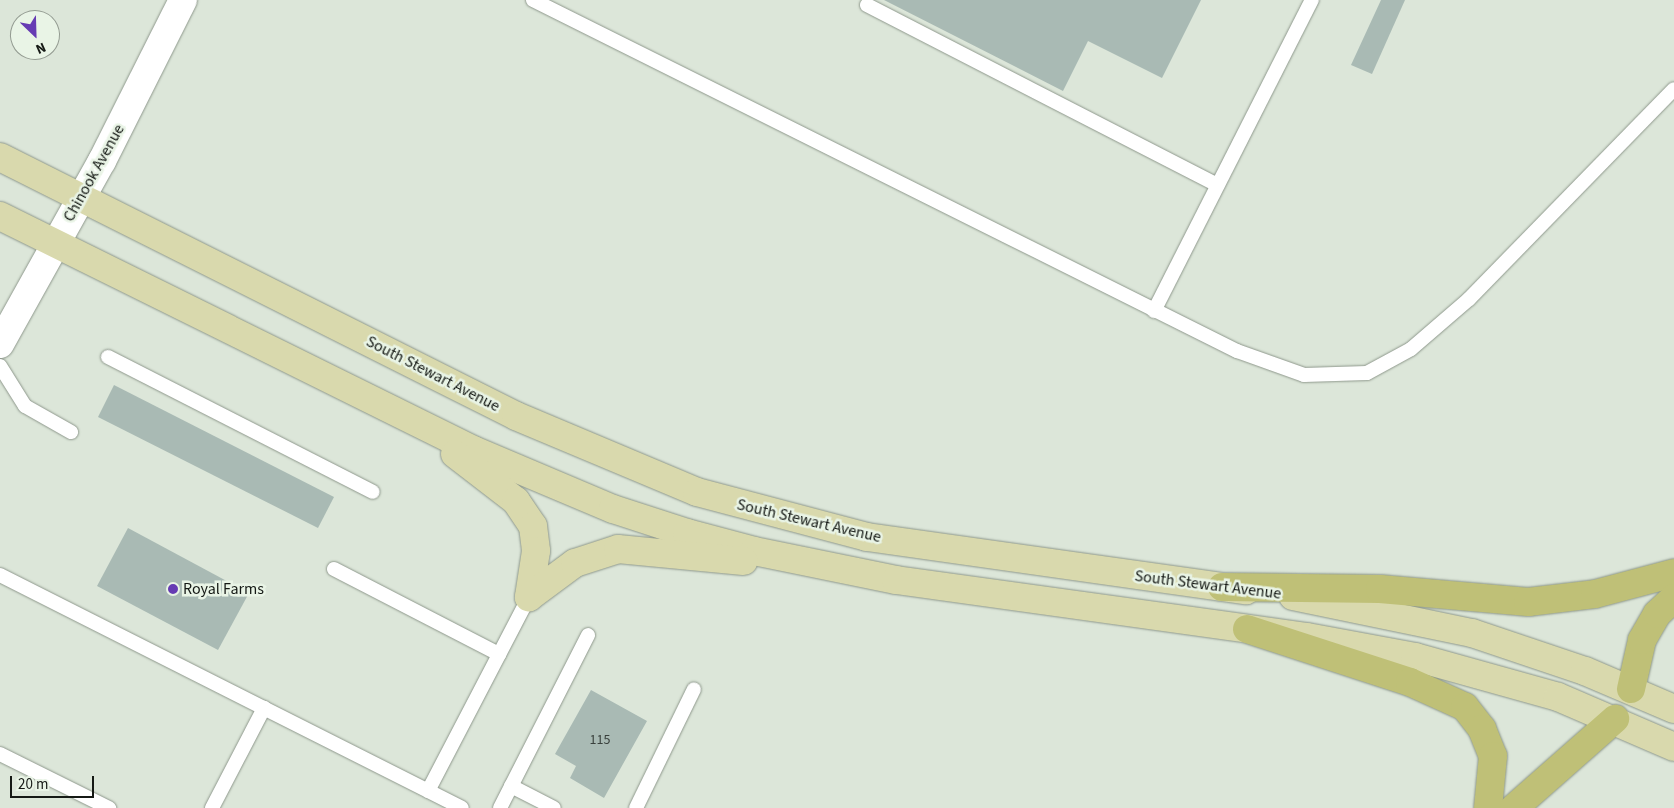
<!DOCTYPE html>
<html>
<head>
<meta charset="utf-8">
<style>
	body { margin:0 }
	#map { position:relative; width:1674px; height:808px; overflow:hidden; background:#dce6d9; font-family:"Source Sans 3",sans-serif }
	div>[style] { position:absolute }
	.building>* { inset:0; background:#a9bab4 }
	.roads { filter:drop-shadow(0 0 1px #8e988c) drop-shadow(0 0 1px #8e988c) }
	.service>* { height:14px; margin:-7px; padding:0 7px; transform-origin:7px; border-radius:7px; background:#fff }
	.minor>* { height:28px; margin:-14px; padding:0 14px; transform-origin:14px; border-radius:14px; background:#fff }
	.primary>* { height:28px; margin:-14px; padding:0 14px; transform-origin:14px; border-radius:14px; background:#d9d9ad }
	.motorway>* { height:28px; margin:-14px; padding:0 14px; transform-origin:14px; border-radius:14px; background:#bfc077 }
	.dots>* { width:14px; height:14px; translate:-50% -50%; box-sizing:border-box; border:2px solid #e9f4e6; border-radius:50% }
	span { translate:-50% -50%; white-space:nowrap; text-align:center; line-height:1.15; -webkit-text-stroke:5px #e9f4e6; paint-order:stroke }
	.number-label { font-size:14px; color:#3a413d }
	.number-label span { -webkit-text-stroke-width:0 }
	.street-label { font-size:16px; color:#151915 }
	.poi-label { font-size:16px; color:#151915 }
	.left { translate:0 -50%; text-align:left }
	.north { position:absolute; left:10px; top:10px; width:50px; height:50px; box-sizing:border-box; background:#e9f4e6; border:1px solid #949c92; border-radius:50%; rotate:156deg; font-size:14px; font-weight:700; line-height:20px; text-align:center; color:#151915 }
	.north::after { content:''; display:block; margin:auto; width:18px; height:22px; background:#663bb3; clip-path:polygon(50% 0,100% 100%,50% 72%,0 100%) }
	.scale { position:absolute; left:10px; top:776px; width:84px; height:22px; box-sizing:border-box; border:2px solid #151915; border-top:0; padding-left:6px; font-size:15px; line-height:18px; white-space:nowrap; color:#151915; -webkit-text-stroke:4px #e9f4e6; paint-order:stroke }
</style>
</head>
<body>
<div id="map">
	<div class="building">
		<div style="clip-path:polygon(884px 0,1201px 0,1162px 78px,1088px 41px,1063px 91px)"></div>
		<div style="clip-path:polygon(1381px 0,1405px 0,1372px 74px,1351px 65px)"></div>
		<div style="clip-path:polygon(114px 385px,334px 497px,318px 528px,98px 417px)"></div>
		<div style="clip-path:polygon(128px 528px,249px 593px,218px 650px,97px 586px)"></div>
		<div style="clip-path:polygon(591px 690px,647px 721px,604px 798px,570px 778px,576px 766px,555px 754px)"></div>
	</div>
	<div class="roads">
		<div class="service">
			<div style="left:533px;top:0;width:787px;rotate:26.5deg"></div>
			<div style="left:1237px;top:351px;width:71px;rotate:19.7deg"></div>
			<div style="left:1304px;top:375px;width:63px;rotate:-1.8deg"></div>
			<div style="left:1367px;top:373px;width:50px;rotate:-28.6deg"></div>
			<div style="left:1411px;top:349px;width:77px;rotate:-40.8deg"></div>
			<div style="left:1469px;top:299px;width:293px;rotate:-45.7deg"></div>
			<div style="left:867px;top:5px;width:394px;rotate:27.2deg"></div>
			<div style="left:1154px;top:311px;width:349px;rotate:-63.1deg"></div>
			<div style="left:108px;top:357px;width:297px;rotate:27deg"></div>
			<div style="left:0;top:366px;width:47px;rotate:58deg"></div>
			<div style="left:25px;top:406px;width:53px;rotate:29.5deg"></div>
			<div style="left:334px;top:569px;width:186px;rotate:27.3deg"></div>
			<div style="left:0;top:575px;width:517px;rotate:26.76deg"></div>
			<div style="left:0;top:754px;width:122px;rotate:26.4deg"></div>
			<div style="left:511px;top:786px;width:48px;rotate:27.1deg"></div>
			<div style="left:428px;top:791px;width:219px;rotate:-62.5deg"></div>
			<div style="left:212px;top:808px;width:113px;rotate:-62.5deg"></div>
			<div style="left:500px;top:808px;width:194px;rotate:-63deg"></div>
			<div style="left:636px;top:808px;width:132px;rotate:-64deg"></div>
		</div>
		<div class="minor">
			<div style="left:0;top:344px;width:210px;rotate:-60.9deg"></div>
			<div style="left:102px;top:161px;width:180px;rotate:-63.3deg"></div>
		</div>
		<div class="primary">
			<div style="left:0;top:157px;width:577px;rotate:26.65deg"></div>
			<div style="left:516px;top:416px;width:196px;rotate:22.8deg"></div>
			<div style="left:697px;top:492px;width:176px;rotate:14.8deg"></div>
			<div style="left:867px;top:537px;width:383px;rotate:8deg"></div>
			<div style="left:0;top:216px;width:528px;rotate:26.32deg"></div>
			<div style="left:473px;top:450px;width:152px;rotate:22.9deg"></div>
			<div style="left:613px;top:509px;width:78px;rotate:18deg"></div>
			<div style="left:687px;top:533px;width:69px;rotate:15deg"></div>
			<div style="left:754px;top:551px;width:145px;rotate:11.5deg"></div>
			<div style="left:896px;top:580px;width:415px;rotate:7.9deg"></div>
			<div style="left:1307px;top:637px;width:110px;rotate:10.5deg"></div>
			<div style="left:1415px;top:657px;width:148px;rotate:15.6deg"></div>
			<div style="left:1558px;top:697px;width:126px;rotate:23.3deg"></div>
			<div style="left:455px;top:454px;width:77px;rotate:37.6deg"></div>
			<div style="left:516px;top:501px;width:30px;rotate:56deg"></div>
			<div style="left:533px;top:526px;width:25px;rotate:83deg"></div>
			<div style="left:536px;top:551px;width:47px;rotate:98.7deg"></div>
			<div style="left:1293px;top:596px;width:183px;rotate:11.7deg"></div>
			<div style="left:1472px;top:633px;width:119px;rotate:18.6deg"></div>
			<div style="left:1585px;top:671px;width:97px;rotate:23.1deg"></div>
			<div style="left:529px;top:597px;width:57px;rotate:-36.5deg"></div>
			<div style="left:575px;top:563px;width:45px;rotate:-18deg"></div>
			<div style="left:618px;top:549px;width:126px;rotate:5.5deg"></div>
		</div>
		<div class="motorway">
			<div style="left:1222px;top:587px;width:158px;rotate:0.7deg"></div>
			<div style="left:1380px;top:589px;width:149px;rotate:5deg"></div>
			<div style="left:1528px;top:602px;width:67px;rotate:-6.8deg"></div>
			<div style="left:1595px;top:594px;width:82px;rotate:-14.9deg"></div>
			<div style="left:1247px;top:629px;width:171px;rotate:18deg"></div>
			<div style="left:1410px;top:682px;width:60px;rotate:24.4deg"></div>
			<div style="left:1465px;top:707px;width:28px;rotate:52deg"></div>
			<div style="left:1482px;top:729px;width:29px;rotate:68deg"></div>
			<div style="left:1493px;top:756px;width:52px;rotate:95.5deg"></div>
			<div style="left:1631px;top:689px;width:50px;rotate:-77.3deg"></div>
			<div style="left:1642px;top:640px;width:30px;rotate:-60deg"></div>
			<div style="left:1657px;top:614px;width:23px;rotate:-43deg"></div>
			<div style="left:1514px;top:808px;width:135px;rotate:-41.4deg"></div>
		</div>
	</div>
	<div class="dots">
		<div style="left:173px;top:589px;background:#663bb3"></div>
	</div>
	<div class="number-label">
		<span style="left:600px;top:740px">115</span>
	</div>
	<div class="street-label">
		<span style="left:94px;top:173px;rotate:-61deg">Chinook Avenue</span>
		<span style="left:433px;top:374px;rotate:27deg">South Stewart Avenue</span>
		<span style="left:809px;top:521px;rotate:13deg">South Stewart Avenue</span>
		<span style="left:1208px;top:585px;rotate:7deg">South Stewart Avenue</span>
	</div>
	<div class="poi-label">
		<span class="left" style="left:183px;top:589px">Royal Farms</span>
	</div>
	<div class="north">N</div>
	<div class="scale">20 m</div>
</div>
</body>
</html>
